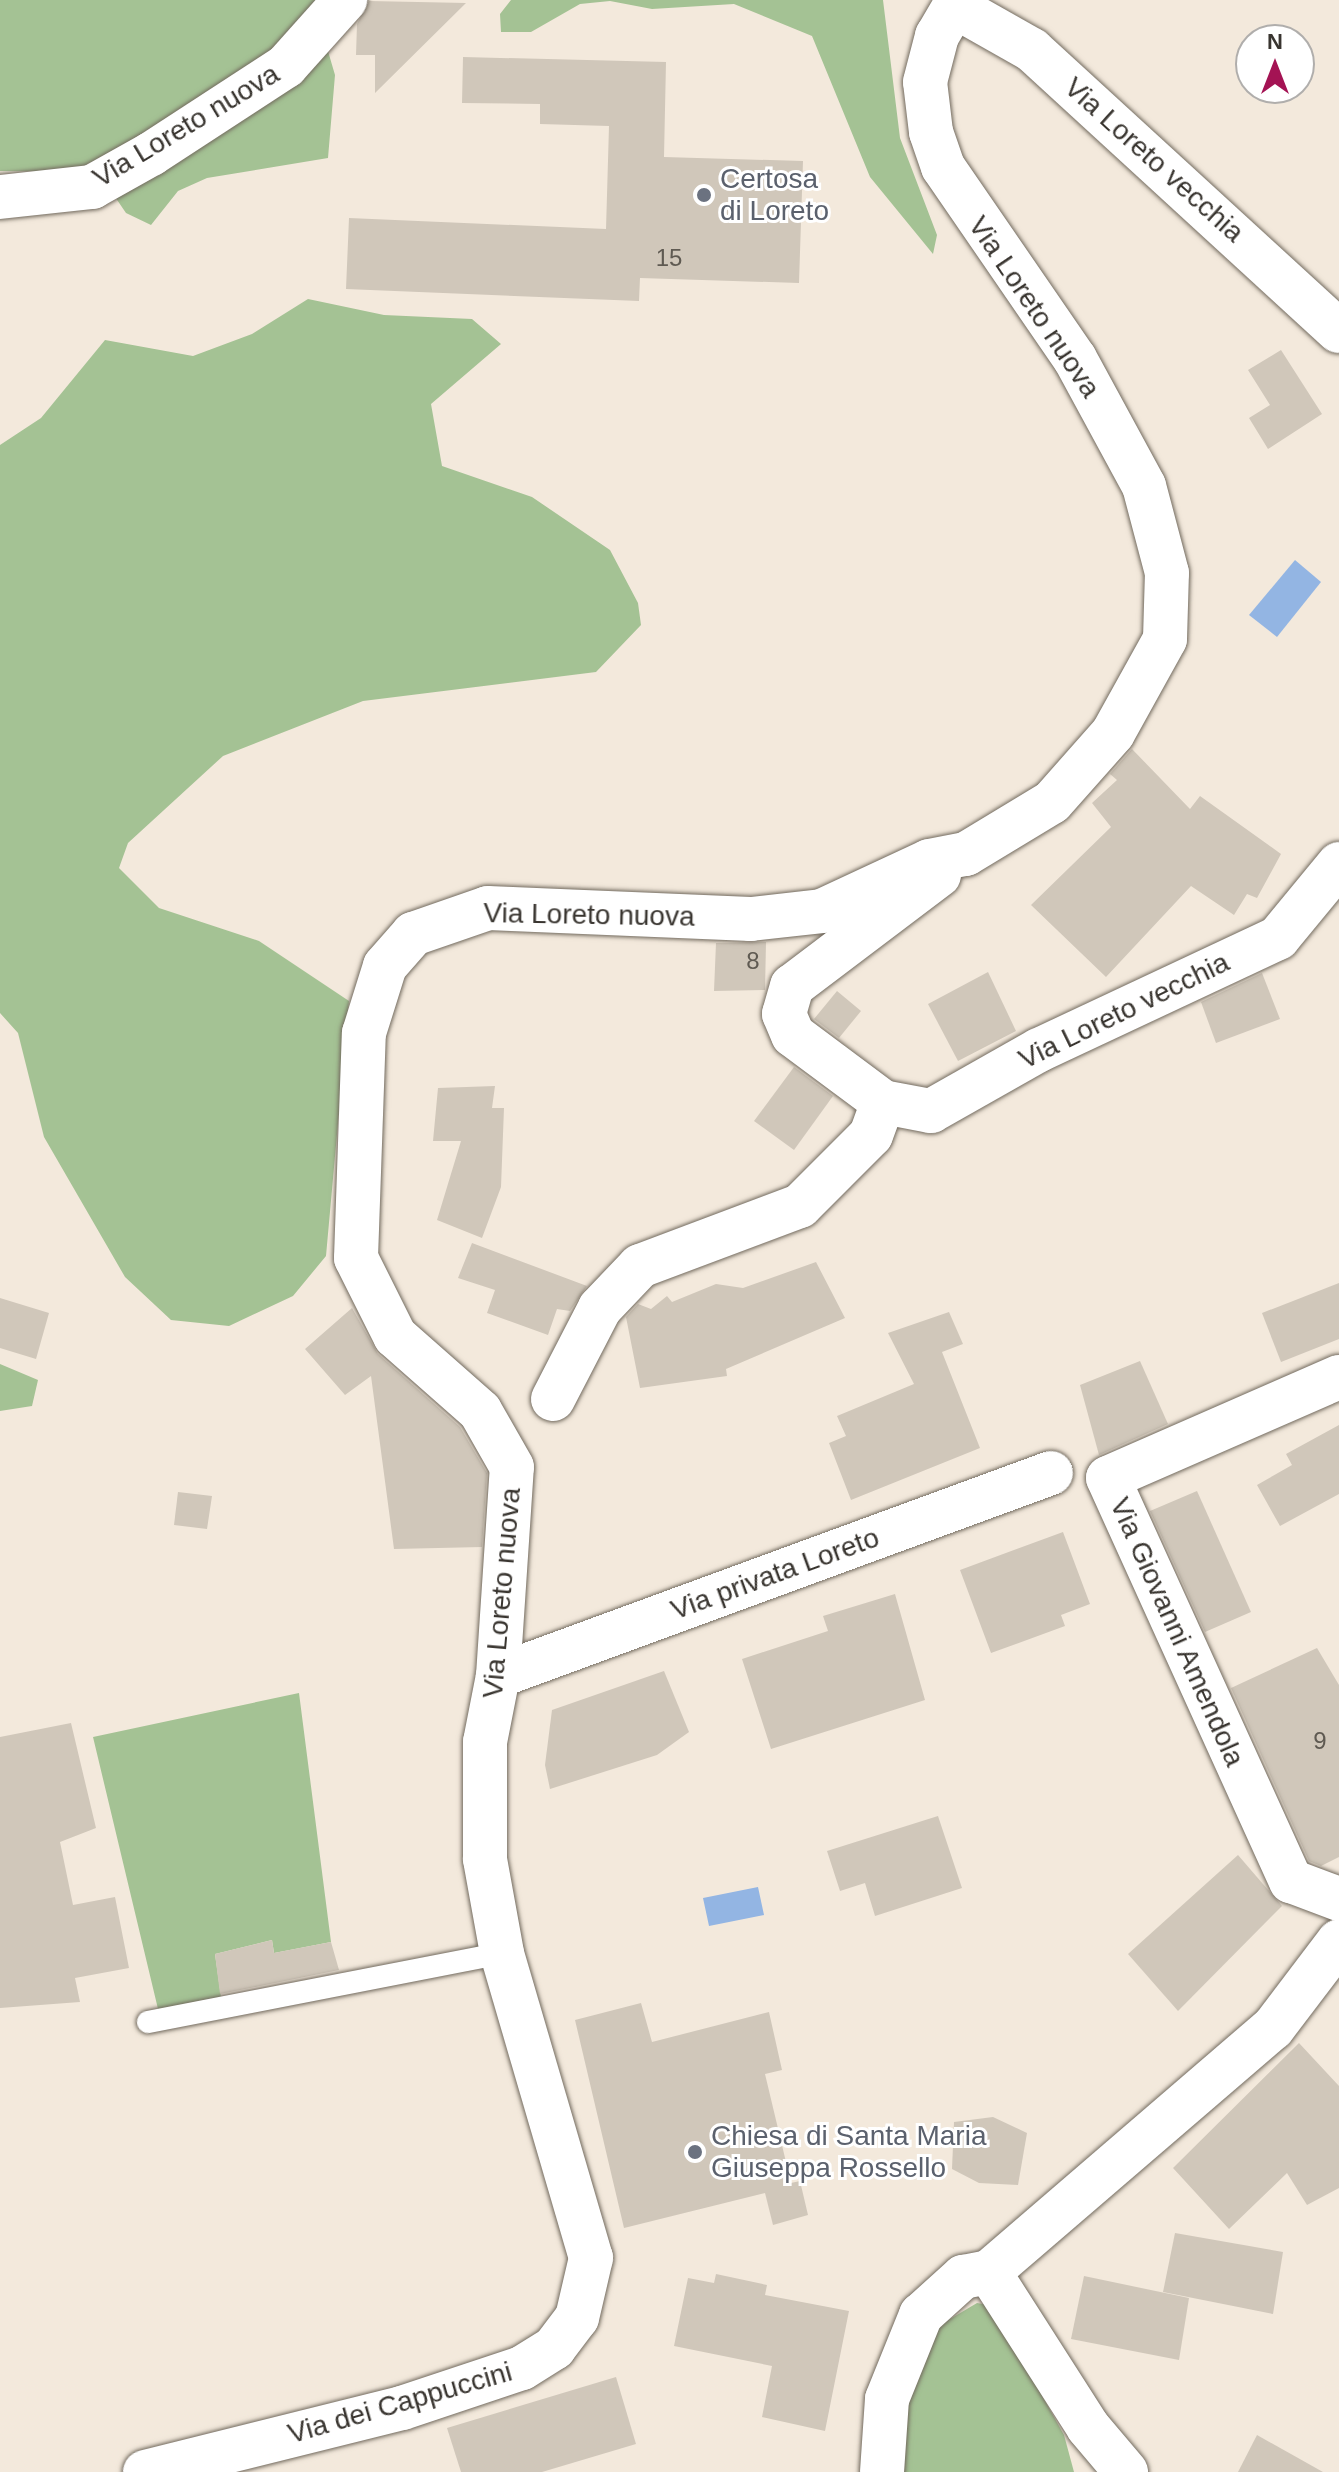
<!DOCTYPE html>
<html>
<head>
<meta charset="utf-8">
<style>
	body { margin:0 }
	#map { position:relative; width:1339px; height:2472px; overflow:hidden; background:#f3e9dc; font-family:Arial,sans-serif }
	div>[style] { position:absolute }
	.green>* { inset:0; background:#a4c294 }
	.water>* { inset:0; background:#93b5e3 }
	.building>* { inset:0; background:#d0c7ba }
	.roads { filter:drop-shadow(0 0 2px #726a5e) drop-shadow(0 0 2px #726a5e) }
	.lane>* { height:22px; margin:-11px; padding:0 11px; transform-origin:11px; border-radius:11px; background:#fff }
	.street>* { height:44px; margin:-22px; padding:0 22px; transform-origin:22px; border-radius:22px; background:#fff }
	.secondary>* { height:44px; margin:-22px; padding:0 22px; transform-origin:22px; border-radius:22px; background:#fff }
	.dots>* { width:22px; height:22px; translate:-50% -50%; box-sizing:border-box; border:4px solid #fff; border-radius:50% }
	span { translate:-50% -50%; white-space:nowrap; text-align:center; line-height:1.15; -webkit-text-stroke:6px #fff; paint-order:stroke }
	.number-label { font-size:24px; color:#5f5a52 }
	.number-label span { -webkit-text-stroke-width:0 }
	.street-label { font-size:28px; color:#393530 }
	.worship-label { font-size:28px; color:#5b616d }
	.left { translate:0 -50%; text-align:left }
	.north { position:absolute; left:1235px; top:24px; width:80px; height:80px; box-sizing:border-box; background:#fff; border:2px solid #b0aeac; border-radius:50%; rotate:0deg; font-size:22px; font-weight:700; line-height:32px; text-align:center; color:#393530 }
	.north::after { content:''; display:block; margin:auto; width:28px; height:36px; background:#a41354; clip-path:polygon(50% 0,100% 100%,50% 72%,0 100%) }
</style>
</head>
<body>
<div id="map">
	<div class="green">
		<div style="clip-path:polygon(0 0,326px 0,318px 17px,335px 75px,328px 158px,207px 178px,178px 191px,151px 225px,126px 213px,98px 172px,0 171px)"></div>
		<div style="clip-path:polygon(511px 0,883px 0,900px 138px,937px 235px,933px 254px,870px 177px,812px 36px,734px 4px,652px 9px,610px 1px,580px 4px,531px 32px,501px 32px,500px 14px)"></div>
		<div style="clip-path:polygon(308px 299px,384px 315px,472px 319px,501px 344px,431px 404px,442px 466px,532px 497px,610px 550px,638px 603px,641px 625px,596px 672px,363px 701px,223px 756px,128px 843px,119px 868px,159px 908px,259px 941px,349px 1001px,326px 1256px,293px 1296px,229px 1326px,171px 1320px,125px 1277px,44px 1137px,18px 1033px,0 1013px,0 445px,41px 418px,105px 340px,193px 356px,252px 334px)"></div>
		<div style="clip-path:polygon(0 1364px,38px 1380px,32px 1406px,0 1411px)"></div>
		<div style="clip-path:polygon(299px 1693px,331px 1942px,274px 1953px,272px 1940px,215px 1954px,221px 1997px,158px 2009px,93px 1737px)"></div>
		<div style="clip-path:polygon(977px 2303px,988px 2305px,1005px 2329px,1064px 2435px,1074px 2472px,902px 2472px,907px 2405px,940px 2325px)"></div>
	</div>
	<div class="water">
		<div style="clip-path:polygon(1295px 560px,1321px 582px,1277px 637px,1249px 615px)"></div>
		<div style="clip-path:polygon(758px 1887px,764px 1915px,709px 1926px,703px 1898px)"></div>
	</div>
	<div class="building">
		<div style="clip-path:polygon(369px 1px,466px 3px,375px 93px,375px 55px,356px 55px,357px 24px)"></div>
		<div style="clip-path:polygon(463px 57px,666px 62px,664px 157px,803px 161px,799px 283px,640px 278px,639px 301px,346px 289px,349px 218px,606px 229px,609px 126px,540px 124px,540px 104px,462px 103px)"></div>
		<div style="clip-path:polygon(1281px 350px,1322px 414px,1268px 449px,1249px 418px,1270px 405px,1248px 370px)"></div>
		<div style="clip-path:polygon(1132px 749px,1190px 809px,1200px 796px,1281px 854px,1257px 898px,1247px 894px,1234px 915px,1191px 886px,1106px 977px,1031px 905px,1111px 827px,1092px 803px,1117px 780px,1110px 774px)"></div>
		<div style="clip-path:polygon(766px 942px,765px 990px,714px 991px,716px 943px)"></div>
		<div style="clip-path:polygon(988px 972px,1016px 1031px,958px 1061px,928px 1004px)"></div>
		<div style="clip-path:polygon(1262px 973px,1280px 1019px,1216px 1043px,1201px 1002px)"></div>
		<div style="clip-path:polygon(837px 991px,861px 1011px,839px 1038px,814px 1019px)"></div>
		<div style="clip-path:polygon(794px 1067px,833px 1096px,794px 1150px,754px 1121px)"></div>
		<div style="clip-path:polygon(495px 1086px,492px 1108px,504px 1108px,501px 1187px,482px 1238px,437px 1220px,461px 1141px,433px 1141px,438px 1088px)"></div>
		<div style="clip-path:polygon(472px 1243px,587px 1286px,570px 1311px,557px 1309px,548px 1335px,487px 1313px,495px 1290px,458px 1278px)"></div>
		<div style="clip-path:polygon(816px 1262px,845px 1318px,726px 1369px,727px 1376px,640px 1388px,626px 1317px,638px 1304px,651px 1309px,667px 1296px,672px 1302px,716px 1284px,743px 1288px)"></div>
		<div style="clip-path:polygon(1339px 1283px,1339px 1339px,1281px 1362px,1262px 1313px)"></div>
		<div style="clip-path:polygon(0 1298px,49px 1313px,36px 1359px,0 1348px)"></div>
		<div style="clip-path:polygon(352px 1308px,378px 1354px,460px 1427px,487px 1473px,482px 1547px,394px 1549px,371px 1376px,345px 1395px,305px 1349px)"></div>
		<div style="clip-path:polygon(949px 1312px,963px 1344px,942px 1352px,980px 1448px,851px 1500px,829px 1443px,846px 1436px,837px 1416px,914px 1384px,888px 1333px)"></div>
		<div style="clip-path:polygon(1140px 1361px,1168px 1424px,1099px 1455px,1080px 1385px)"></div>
		<div style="clip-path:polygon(1339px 1425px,1339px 1494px,1280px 1526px,1257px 1485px,1292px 1465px,1286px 1454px)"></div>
		<div style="clip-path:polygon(1197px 1491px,1251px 1612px,1205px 1632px,1150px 1511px)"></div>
		<div style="clip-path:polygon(178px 1492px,212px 1496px,207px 1529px,174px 1525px)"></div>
		<div style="clip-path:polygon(1063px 1532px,1090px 1604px,1061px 1615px,1065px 1626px,991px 1653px,960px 1570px)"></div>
		<div style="clip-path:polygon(895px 1594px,925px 1700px,771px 1749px,742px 1659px,828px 1631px,823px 1616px)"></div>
		<div style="clip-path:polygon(1317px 1648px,1339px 1685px,1339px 1857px,1321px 1866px,1309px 1861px,1231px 1688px)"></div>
		<div style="clip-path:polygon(664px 1671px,689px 1732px,657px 1755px,550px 1789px,545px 1765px,552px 1710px)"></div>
		<div style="clip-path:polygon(71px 1723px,96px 1828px,60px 1842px,73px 1905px,115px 1897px,129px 1968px,75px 1978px,80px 2002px,0 2008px,0 1737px)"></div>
		<div style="clip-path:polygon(938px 1816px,962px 1888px,875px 1916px,865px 1883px,840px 1891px,827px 1851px)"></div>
		<div style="clip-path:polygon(1238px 1855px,1282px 1906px,1178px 2011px,1128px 1954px)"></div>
		<div style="clip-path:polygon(272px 1940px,274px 1953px,331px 1942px,339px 1970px,220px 1994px,215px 1954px)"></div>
		<div style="clip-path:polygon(641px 2003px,652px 2042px,769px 2012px,782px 2070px,765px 2074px,791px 2183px,800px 2181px,808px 2215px,773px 2225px,765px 2193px,624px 2228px,575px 2020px)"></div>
		<div style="clip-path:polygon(1299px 2043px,1339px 2086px,1339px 2188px,1307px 2205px,1287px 2173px,1229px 2229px,1173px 2168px)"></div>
		<div style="clip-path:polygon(993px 2117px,1027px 2133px,1018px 2185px,979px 2183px,952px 2169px,954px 2122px)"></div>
		<div style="clip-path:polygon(1175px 2233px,1283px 2252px,1273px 2314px,1163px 2292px)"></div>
		<div style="clip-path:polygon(716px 2274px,767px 2285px,765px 2295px,849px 2311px,825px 2431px,762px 2417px,772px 2366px,674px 2346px,688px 2278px,714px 2283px)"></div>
		<div style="clip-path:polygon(1084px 2276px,1189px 2298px,1179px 2360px,1071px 2339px)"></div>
		<div style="clip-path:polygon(616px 2377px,636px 2444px,542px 2472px,461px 2472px,447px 2428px)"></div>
		<div style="clip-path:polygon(1257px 2435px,1323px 2472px,1238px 2472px)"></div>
	</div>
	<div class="roads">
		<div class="lane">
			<div style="left:148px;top:2022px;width:361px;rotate:-11deg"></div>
		</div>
		<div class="street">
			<div style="left:956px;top:7px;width:87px;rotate:29.5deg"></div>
			<div style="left:1032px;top:50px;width:416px;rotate:42.5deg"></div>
			<div style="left:0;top:197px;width:93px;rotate:-6.2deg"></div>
			<div style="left:92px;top:187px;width:68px;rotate:-29.2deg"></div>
			<div style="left:151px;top:154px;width:161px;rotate:-33.1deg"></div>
			<div style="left:286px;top:66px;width:89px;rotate:-48.2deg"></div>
			<div style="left:939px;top:875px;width:184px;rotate:142.9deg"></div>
			<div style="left:792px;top:986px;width:29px;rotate:106deg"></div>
			<div style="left:784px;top:1014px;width:23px;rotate:67deg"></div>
			<div style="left:793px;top:1035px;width:112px;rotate:36.7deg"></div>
			<div style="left:883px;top:1102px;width:49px;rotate:10.6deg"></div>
			<div style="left:931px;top:1111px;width:124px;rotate:-29.5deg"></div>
			<div style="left:1039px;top:1050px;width:264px;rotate:-25.1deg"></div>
			<div style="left:1278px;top:938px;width:96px;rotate:-50.5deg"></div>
			<div style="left:1339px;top:1377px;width:252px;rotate:156.4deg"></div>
			<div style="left:1108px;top:1478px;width:443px;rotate:65.6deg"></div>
			<div style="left:1291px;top:1881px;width:51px;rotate:20.6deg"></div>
			<div style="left:553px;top:1399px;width:102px;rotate:-62.7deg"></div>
			<div style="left:600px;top:1308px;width:58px;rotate:-46.4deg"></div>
			<div style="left:640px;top:1266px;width:171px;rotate:-20.6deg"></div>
			<div style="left:800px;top:1206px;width:100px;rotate:-45deg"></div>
			<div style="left:871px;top:1135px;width:35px;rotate:-70deg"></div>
			<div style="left:498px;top:1676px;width:589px;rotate:-20.16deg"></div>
			<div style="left:145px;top:2472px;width:265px;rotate:-14deg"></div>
			<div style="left:402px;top:2408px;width:126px;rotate:-18.4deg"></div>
			<div style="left:522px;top:2368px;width:38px;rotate:-32deg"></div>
			<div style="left:554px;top:2348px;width:38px;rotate:-53deg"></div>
			<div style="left:577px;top:2318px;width:62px;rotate:-76.9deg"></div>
			<div style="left:591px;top:2258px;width:318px;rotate:-106.3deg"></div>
			<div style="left:502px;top:1953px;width:96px;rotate:-100.3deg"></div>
			<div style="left:485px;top:1859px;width:117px;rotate:-90deg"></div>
			<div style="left:485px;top:1742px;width:67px;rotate:-78.9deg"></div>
			<div style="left:498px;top:1676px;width:209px;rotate:-86.2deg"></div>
			<div style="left:512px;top:1467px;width:64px;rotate:-119.7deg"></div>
			<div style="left:480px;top:1411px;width:113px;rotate:-138.6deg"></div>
			<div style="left:395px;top:1336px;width:87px;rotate:-116.6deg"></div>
			<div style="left:356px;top:1258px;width:225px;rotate:-88deg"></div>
			<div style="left:364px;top:1033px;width:70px;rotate:-72.6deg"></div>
			<div style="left:385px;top:966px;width:43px;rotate:-48.8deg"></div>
			<div style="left:413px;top:934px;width:79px;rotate:-19.1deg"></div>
			<div style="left:488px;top:908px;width:263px;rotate:2.4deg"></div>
			<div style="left:751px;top:919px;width:71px;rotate:-6.4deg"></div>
			<div style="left:822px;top:911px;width:118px;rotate:-25deg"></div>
			<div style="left:929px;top:861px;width:38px;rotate:-11deg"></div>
			<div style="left:966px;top:854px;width:100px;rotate:-31.2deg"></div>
			<div style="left:1052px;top:802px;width:92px;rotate:-48.5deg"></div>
			<div style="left:1113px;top:733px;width:107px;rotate:-61deg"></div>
			<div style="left:1165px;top:639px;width:66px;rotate:-88.3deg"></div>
			<div style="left:1167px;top:573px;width:90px;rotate:-104.8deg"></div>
			<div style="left:1144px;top:486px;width:145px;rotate:-118.5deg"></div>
			<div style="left:1075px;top:359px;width:233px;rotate:-124.5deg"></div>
			<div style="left:943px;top:167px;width:37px;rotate:-109deg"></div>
			<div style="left:931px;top:132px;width:50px;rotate:-96.8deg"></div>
			<div style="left:925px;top:82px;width:48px;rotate:-75.4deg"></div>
			<div style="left:937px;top:36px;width:42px;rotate:-59.7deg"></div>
		</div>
		<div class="secondary">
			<div style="left:989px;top:2272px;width:374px;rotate:-40.7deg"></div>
			<div style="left:1273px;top:2028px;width:109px;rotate:-52.8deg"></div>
			<div style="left:989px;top:2272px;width:184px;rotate:57.4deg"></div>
			<div style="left:1088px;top:2427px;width:59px;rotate:49.8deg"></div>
			<div style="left:882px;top:2472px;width:73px;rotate:-86.1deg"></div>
			<div style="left:887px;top:2399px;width:91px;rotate:-68deg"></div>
			<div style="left:921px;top:2315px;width:57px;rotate:-42.1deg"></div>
			<div style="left:963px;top:2277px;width:26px;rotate:-11deg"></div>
		</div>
	</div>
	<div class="dots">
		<div style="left:704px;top:195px;background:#6b7280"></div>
		<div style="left:695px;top:2152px;background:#6b7280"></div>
	</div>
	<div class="number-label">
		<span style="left:669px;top:258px">15</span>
		<span style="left:753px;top:961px">8</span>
		<span style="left:1320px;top:1741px">9</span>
	</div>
	<div class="street-label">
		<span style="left:186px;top:126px;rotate:-31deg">Via Loreto nuova</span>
		<span style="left:1154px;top:160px;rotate:42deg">Via Loreto vecchia</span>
		<span style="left:1034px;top:307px;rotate:56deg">Via Loreto nuova</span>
		<span style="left:589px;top:915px;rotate:1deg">Via Loreto nuova</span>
		<span style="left:1124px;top:1011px;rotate:-26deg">Via Loreto vecchia</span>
		<span style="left:775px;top:1574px;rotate:-20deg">Via privata Loreto</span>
		<span style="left:502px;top:1593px;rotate:-85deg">Via Loreto nuova</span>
		<span style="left:1177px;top:1632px;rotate:66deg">Via Giovanni Amendola</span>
		<span style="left:400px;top:2403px;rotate:-16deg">Via dei Cappuccini</span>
	</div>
	<div class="worship-label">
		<span class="left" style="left:720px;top:195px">Certosa<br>di Loreto</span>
		<span class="left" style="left:711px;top:2152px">Chiesa di Santa Maria<br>Giuseppa Rossello</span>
	</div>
	<div class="north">N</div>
</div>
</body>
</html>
